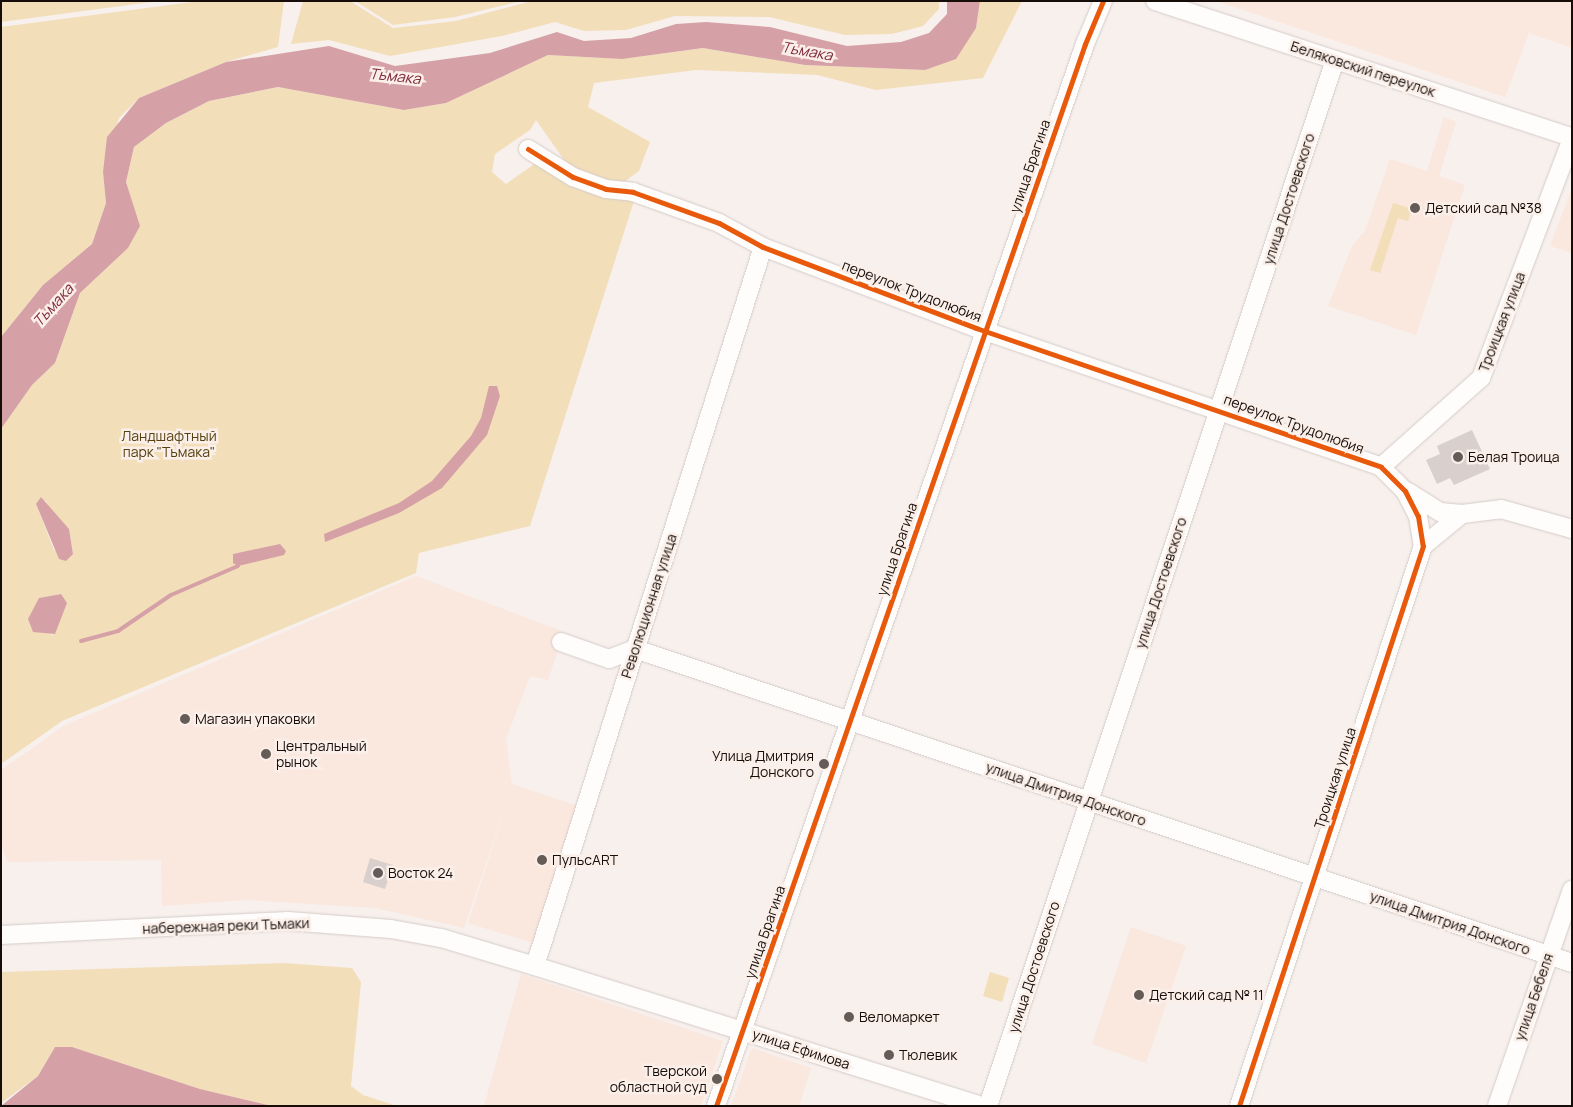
<!DOCTYPE html>
<html>
<head>
<meta charset="utf-8">
<style>
	body { margin:0 }
	#map { position:relative; width:1573px; height:1107px; overflow:hidden; background:#f7f0ed; font-family:Manrope,sans-serif }
	div>[style] { position:absolute }
	.built>* { inset:0; background:#fae7dd }
	.green>* { inset:0; background:#f3deba }
	.water>* { inset:0; background:#d5a1a6 }
	.stream>* { height:4px; margin:-2px; padding:0 2px; transform-origin:2px; border-radius:2px; background:#d5a1a6 }
	.building>* { inset:0; background:#d9cfcd }
	.roads { filter:drop-shadow(0 0 1px #d5cbc7) drop-shadow(0 0 1px #d5cbc7) }
	.minor>* { height:18px; margin:-9px; padding:0 9px; transform-origin:9px; border-radius:9px; background:#fefdfc }
	.cycleway>* { height:5px; margin:-2.5px; padding:0 2.5px; transform-origin:2.5px; border-radius:2.5px; background:#e8590c }
	.dots>* { width:14px; height:14px; translate:-50% -50%; box-sizing:border-box; border:2px solid #fbefe9; border-radius:50% }
	span { translate:-50% -50%; white-space:nowrap; text-align:center; line-height:1.15; -webkit-text-stroke:5px #fbefe9; paint-order:stroke }
	.street-label { font-size:14px; color:#170d08 }
	.poi-label { font-size:14px; color:#170d08 }
	.left { translate:0 -50%; text-align:left }
	.right { translate:-100% -50%; text-align:right }
	.park-label { font-size:14px; color:#56410e }
	.water-label { font-size:15px; color:#7f293a; font-style:italic }
	.frame { position:absolute; inset:0; border:2px solid #170d08; pointer-events:none }
</style>
</head>
<body>
<div id="map">
	<div class="built">
		<div style="clip-path:polygon(1216px 1px,1572px 1px,1572px 48px,1529px 33px,1505px 97px)"></div>
		<div style="clip-path:polygon(1444px 117px,1456px 122px,1439px 176px,1465px 185px,1416px 335px,1328px 306px,1353px 244px,1365px 231px,1390px 159px,1427px 171px)"></div>
		<div style="clip-path:polygon(1572px 188px,1572px 253px,1550px 246px)"></div>
		<div style="clip-path:polygon(416px 576px,564px 632px,548px 680px,530px 676px,506px 739px,512px 784px,581px 807px,536px 944px,468px 923px,512px 787px,464px 928px,375px 908px,247px 900px,162px 906px,161px 860px,7px 862px,1px 841px,1px 770px,65px 725px)"></div>
		<div style="clip-path:polygon(1131px 927px,1186px 946px,1146px 1063px,1092px 1044px)"></div>
		<div style="clip-path:polygon(521px 974px,723px 1041px,701px 1106px,484px 1106px)"></div>
		<div style="clip-path:polygon(752px 1048px,811px 1068px,799px 1106px,731px 1106px)"></div>
	</div>
	<div class="green">
		<div style="clip-path:polygon(1px 1px,159px 1px,1px 22px)"></div>
		<div style="clip-path:polygon(200px 1px,284px 1px,278px 47px,226px 62px,139px 98px,119px 118px,103px 172px,106px 203px,92px 244px,43px 285px,1px 337px,1px 27px)"></div>
		<div style="clip-path:polygon(303px 1px,350px 1px,393px 28px,456px 21px,532px 1px,939px 1px,939px 9px,923px 26px,892px 34px,845px 35px,769px 17px,675px 16px,626px 30px,584px 31px,555px 22px,502px 36px,390px 56px,329px 40px,291px 44px)"></div>
		<div style="clip-path:polygon(355px 1px,522px 1px,455px 17px,393px 25px)"></div>
		<div style="clip-path:polygon(evenodd,980px 1px,1022px 1px,983px 78px,876px 90px,817px 75px,696px 70px,594px 83px,588px 107px,650px 142px,639px 171px,620px 185px,569px 167px,536px 120px,530px 130px,495px 154px,492px 172px,506px 184px,536px 163px,634px 201px,530px 526px,419px 553px,416px 573px,62px 721px,1px 764px,1px 429px,32px 385px,55px 363px,80px 293px,128px 248px,139px 226px,126px 182px,134px 147px,166px 123px,209px 101px,278px 87px,404px 110px,446px 103px,548px 55px,622px 59px,703px 48px,805px 65px,925px 70px,976px 28px,980px 1px,46px 501px,50px 511px,69px 529px,73px 554px,54px 550px,36px 504px,46px 501px,980px 1px,61px 594px,60px 619px,52px 636px,39px 598px,61px 594px)"></div>
		<div style="clip-path:polygon(1393px 203px,1412px 209px,1408px 221px,1398px 218px,1380px 273px,1370px 270px)"></div>
		<div style="clip-path:polygon(284px 963px,352px 968px,361px 982px,351px 1086px,363px 1095px,397px 1106px,272px 1106px,200px 1089px,72px 1047px,55px 1047px,38px 1076px,1px 1103px,1px 972px)"></div>
		<div style="clip-path:polygon(990px 972px,1009px 978px,1002px 1002px,983px 996px)"></div>
	</div>
	<div class="water">
		<div style="clip-path:polygon(947px 1px,980px 1px,976px 28px,956px 59px,925px 70px,805px 65px,703px 48px,622px 59px,548px 55px,446px 103px,404px 110px,278px 87px,209px 101px,166px 123px,134px 147px,126px 182px,140px 226px,128px 248px,80px 293px,55px 363px,32px 385px,1px 429px,1px 337px,43px 285px,92px 244px,106px 203px,103px 172px,107px 137px,139px 98px,226px 62px,329px 46px,395px 66px,490px 53px,557px 32px,584px 41px,631px 38px,676px 24px,706px 22px,770px 27px,847px 46px,901px 42px,929px 33px,947px 14px)"></div>
		<div style="clip-path:polygon(489px 386px,497px 386px,500px 396px,487px 435px,442px 488px,399px 513px,325px 542px,324px 534px,399px 503px,432px 481px,471px 436px,481px 418px)"></div>
		<div style="clip-path:polygon(41px 497px,69px 529px,73px 554px,66px 561px,59px 559px,36px 504px)"></div>
		<div style="clip-path:polygon(280px 544px,286px 551px,284px 555px,238px 566px,233px 563px,233px 554px)"></div>
		<div style="clip-path:polygon(61px 594px,67px 603px,55px 634px,33px 632px,28px 619px,39px 598px)"></div>
		<div style="clip-path:polygon(55px 1047px,72px 1047px,200px 1089px,272px 1106px,1px 1106px,38px 1076px)"></div>
	</div>
	<div class="stream">
		<div style="left:81px;top:641px;width:38px;rotate:-15deg"></div>
		<div style="left:118px;top:631px;width:64px;rotate:-34.2deg"></div>
		<div style="left:171px;top:595px;width:73px;rotate:-23.4deg"></div>
	</div>
	<div class="building">
		<div style="clip-path:polygon(1472px 430px,1490px 469px,1454px 485px,1450px 478px,1437px 484px,1426px 460px,1440px 454px,1437px 446px)"></div>
		<div style="clip-path:polygon(370px 858px,393px 865px,385px 889px,363px 882px)"></div>
	</div>
	<div class="roads">
		<div class="minor">
			<div style="left:1155px;top:1px;width:439px;rotate:18.1deg"></div>
			<div style="left:528px;top:149px;width:53px;rotate:31.9deg"></div>
			<div style="left:573px;top:177px;width:35px;rotate:20deg"></div>
			<div style="left:606px;top:189px;width:27px;rotate:6deg"></div>
			<div style="left:633px;top:192px;width:91px;rotate:19.8deg"></div>
			<div style="left:719px;top:223px;width:50px;rotate:28.6deg"></div>
			<div style="left:763px;top:247px;width:228px;rotate:20.8deg"></div>
			<div style="left:976px;top:328px;width:428px;rotate:18.9deg"></div>
			<div style="left:1381px;top:467px;width:34px;rotate:45deg"></div>
			<div style="left:1405px;top:491px;width:28px;rotate:63deg"></div>
			<div style="left:1418px;top:516px;width:30px;rotate:81deg"></div>
			<div style="left:1423px;top:546px;width:589px;rotate:108.19deg"></div>
			<div style="left:1381px;top:467px;width:134px;rotate:-41.7deg"></div>
			<div style="left:1481px;top:378px;width:256px;rotate:-69.2deg"></div>
			<div style="left:1408px;top:492px;width:38px;rotate:32deg"></div>
			<div style="left:1440px;top:512px;width:22px;rotate:5deg"></div>
			<div style="left:1462px;top:514px;width:39px;rotate:-7deg"></div>
			<div style="left:1501px;top:509px;width:74px;rotate:15.7deg"></div>
			<div style="left:1423px;top:546px;width:50px;rotate:-39.4deg"></div>
			<div style="left:561px;top:642px;width:51px;rotate:19.5deg"></div>
			<div style="left:609px;top:659px;width:28px;rotate:-21deg"></div>
			<div style="left:635px;top:649px;width:988px;rotate:18.53deg"></div>
			<div style="left:1px;top:935px;width:287px;rotate:-2.8deg"></div>
			<div style="left:288px;top:921px;width:103px;rotate:4.4deg"></div>
			<div style="left:391px;top:929px;width:51px;rotate:10.2deg"></div>
			<div style="left:441px;top:938px;width:98px;rotate:16.6deg"></div>
			<div style="left:535px;top:966px;width:468px;rotate:17.4deg"></div>
			<div style="left:535px;top:966px;width:754px;rotate:-72.41deg"></div>
			<div style="left:716px;top:1106px;width:1124px;rotate:-70.84deg"></div>
			<div style="left:1085px;top:44px;width:47px;rotate:-67.3deg"></div>
			<div style="left:988px;top:1106px;width:1102px;rotate:-71.65deg"></div>
			<div style="left:1497px;top:1106px;width:229px;rotate:-70.9deg"></div>
		</div>
	</div>
	<div class="cycleway">
		<div style="left:528px;top:149px;width:53px;rotate:31.9deg"></div>
		<div style="left:573px;top:177px;width:35px;rotate:20deg"></div>
		<div style="left:606px;top:189px;width:27px;rotate:6deg"></div>
		<div style="left:633px;top:192px;width:91px;rotate:19.8deg"></div>
		<div style="left:719px;top:223px;width:50px;rotate:28.6deg"></div>
		<div style="left:763px;top:247px;width:228px;rotate:20.8deg"></div>
		<div style="left:976px;top:328px;width:428px;rotate:18.9deg"></div>
		<div style="left:1381px;top:467px;width:34px;rotate:45deg"></div>
		<div style="left:1405px;top:491px;width:28px;rotate:63deg"></div>
		<div style="left:1418px;top:516px;width:30px;rotate:81deg"></div>
		<div style="left:1423px;top:546px;width:589px;rotate:108.19deg"></div>
		<div style="left:716px;top:1106px;width:1124px;rotate:-70.84deg"></div>
		<div style="left:1085px;top:44px;width:47px;rotate:-67.3deg"></div>
	</div>
	<div class="dots">
		<div style="left:1415px;top:208px;background:#655c58"></div>
		<div style="left:1458px;top:457px;background:#655c58"></div>
		<div style="left:185px;top:719px;background:#655c58"></div>
		<div style="left:266px;top:754px;background:#655c58"></div>
		<div style="left:824px;top:764px;background:#655c58"></div>
		<div style="left:542px;top:860px;background:#655c58"></div>
		<div style="left:378px;top:873px;background:#655c58"></div>
		<div style="left:1139px;top:995px;background:#655c58"></div>
		<div style="left:849px;top:1017px;background:#655c58"></div>
		<div style="left:889px;top:1055px;background:#655c58"></div>
		<div style="left:717px;top:1079px;background:#655c58"></div>
	</div>
	<div class="street-label">
		<span style="left:1363px;top:69px;rotate:18deg">Беляковский переулок</span>
		<span style="left:1030px;top:166px;rotate:-71deg">улица Брагина</span>
		<span style="left:1289px;top:199px;rotate:-72deg">улица Достоевского</span>
		<span style="left:912px;top:291px;rotate:21deg">переулок Трудолюбия</span>
		<span style="left:1502px;top:322px;rotate:-69deg">Троицкая улица</span>
		<span style="left:1294px;top:424px;rotate:20deg">переулок Трудолюбия</span>
		<span style="left:897px;top:549px;rotate:-71deg">улица Брагина</span>
		<span style="left:1161px;top:583px;rotate:-72deg">улица Достоевского</span>
		<span style="left:649px;top:606px;rotate:-72deg">Революционная улица</span>
		<span style="left:1335px;top:778px;rotate:-72deg">Троицкая улица</span>
		<span style="left:1066px;top:794px;rotate:19deg">улица Дмитрия Донского</span>
		<span style="left:1450px;top:923px;rotate:19deg">улица Дмитрия Донского</span>
		<span style="left:226px;top:926px;rotate:-2deg">набережная реки Тьмаки</span>
		<span style="left:765px;top:932px;rotate:-71deg">улица Брагина</span>
		<span style="left:1034px;top:967px;rotate:-72deg">улица Достоевского</span>
		<span style="left:1534px;top:997px;rotate:-71deg">улица Бебеля</span>
		<span style="left:801px;top:1049px;rotate:18deg">улица Ефимова</span>
	</div>
	<div class="poi-label">
		<span class="left" style="left:1425px;top:208px">Детский сад №38</span>
		<span class="left" style="left:1468px;top:457px">Белая Троица</span>
		<span class="left" style="left:195px;top:719px">Магазин упаковки</span>
		<span class="left" style="left:276px;top:754px">Центральный<br>рынок</span>
		<span class="right" style="left:814px;top:764px">Улица Дмитрия<br>Донского</span>
		<span class="left" style="left:552px;top:860px">ПульсART</span>
		<span class="left" style="left:388px;top:873px">Восток 24</span>
		<span class="left" style="left:1149px;top:995px">Детский сад № 11</span>
		<span class="left" style="left:859px;top:1017px">Веломаркет</span>
		<span class="left" style="left:899px;top:1055px">Тюлевик</span>
		<span class="right" style="left:707px;top:1079px">Тверской<br>областной суд</span>
	</div>
	<div class="park-label">
		<span style="left:169px;top:444px">Ландшафтный<br>парк "Тьмака"</span>
	</div>
	<div class="water-label">
		<span style="left:807px;top:51px;rotate:10deg">Тьмака</span>
		<span style="left:395px;top:76px;rotate:6deg">Тьмака</span>
		<span style="left:53px;top:305px;rotate:-48deg">Тьмака</span>
	</div>
	<div class="frame"></div>
</div>
</body>
</html>
